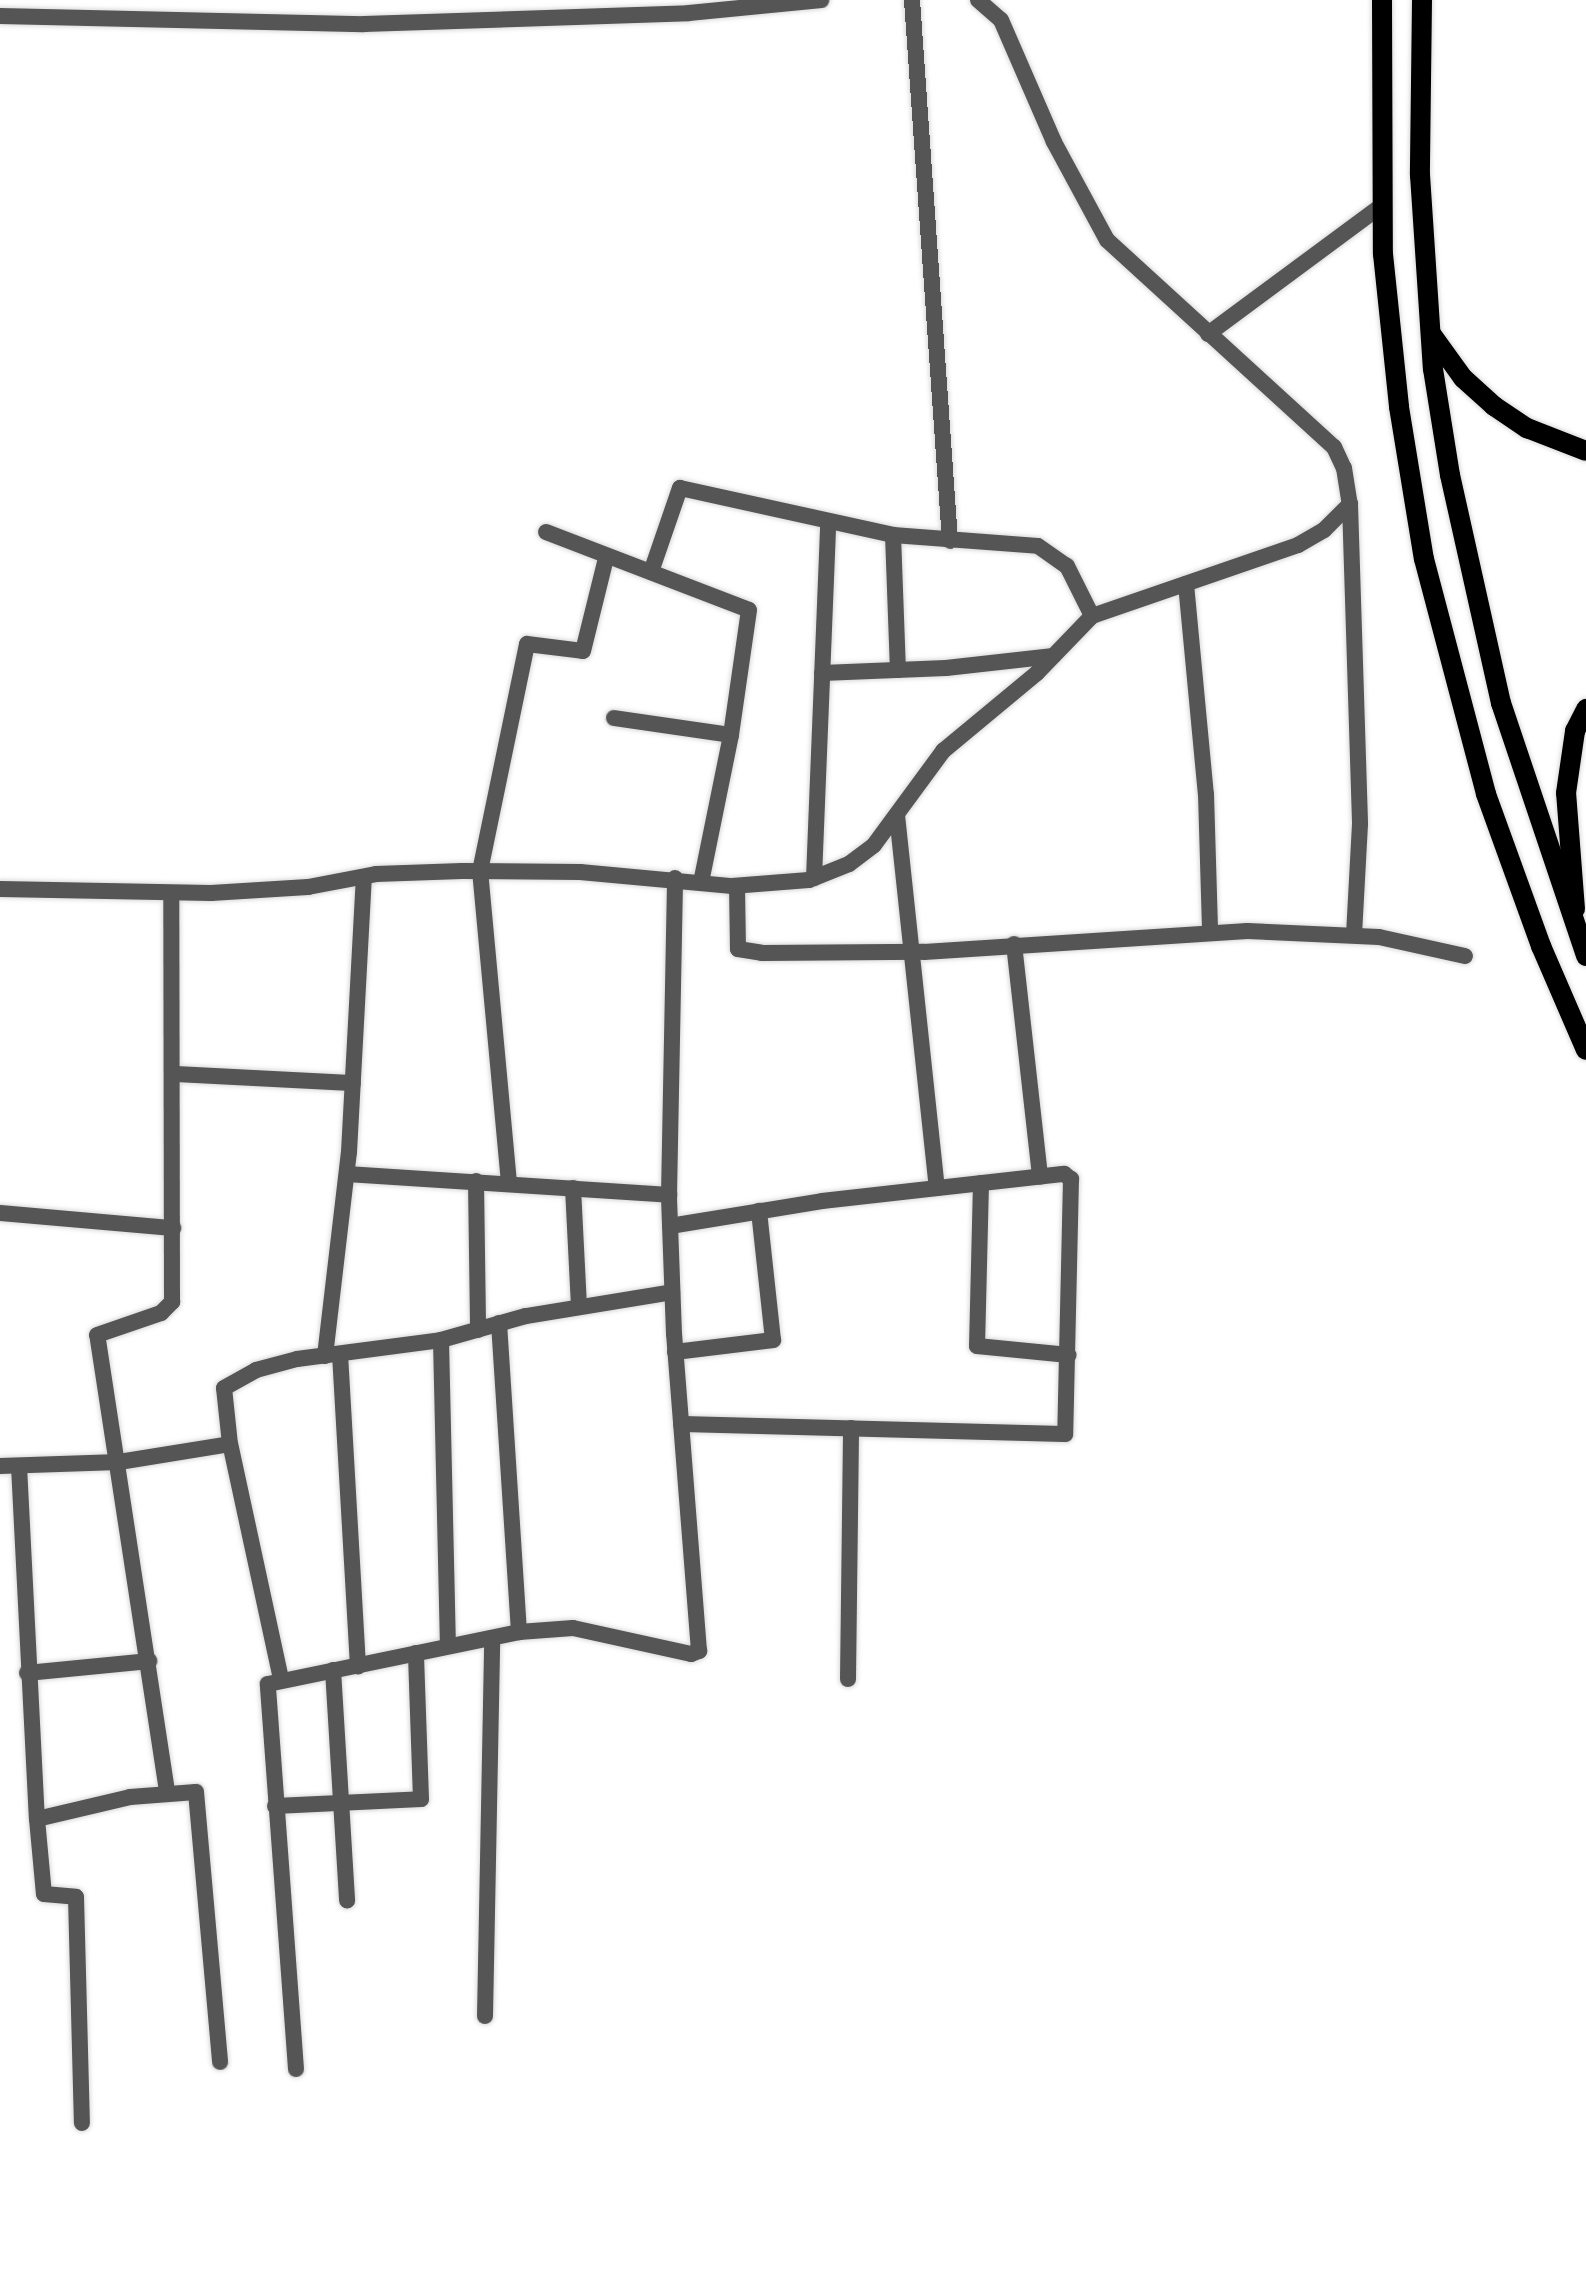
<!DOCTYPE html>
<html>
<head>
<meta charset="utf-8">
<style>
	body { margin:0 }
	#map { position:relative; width:1586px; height:2273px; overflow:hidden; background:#fff; font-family:"Nunito Sans",sans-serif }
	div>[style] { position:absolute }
	.roads { filter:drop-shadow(0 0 2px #dbdbdb) drop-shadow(0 0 2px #dbdbdb) }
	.minor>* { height:16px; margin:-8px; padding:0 8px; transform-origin:8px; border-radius:8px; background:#555 }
	.primary>* { height:20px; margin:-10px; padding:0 10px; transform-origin:10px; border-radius:10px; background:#000 }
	span { translate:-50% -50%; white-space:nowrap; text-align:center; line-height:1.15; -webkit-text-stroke:6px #fff; paint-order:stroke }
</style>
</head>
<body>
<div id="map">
	<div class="roads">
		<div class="minor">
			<div style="left:912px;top:0;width:542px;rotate:85.98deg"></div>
			<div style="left:978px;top:0;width:30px;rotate:41deg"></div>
			<div style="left:1001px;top:20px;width:133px;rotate:66.5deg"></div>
			<div style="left:1054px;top:142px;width:111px;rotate:61.6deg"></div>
			<div style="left:1107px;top:240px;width:307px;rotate:42.4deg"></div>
			<div style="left:1334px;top:447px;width:23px;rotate:65deg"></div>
			<div style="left:1344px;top:468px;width:36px;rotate:81deg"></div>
			<div style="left:1350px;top:504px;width:320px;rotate:88.2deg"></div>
			<div style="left:1360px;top:824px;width:110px;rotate:93.1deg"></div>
			<div style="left:0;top:16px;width:364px;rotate:1.3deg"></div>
			<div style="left:364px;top:24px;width:325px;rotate:-1.9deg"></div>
			<div style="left:689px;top:13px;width:133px;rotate:-5.6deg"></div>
			<div style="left:1208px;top:334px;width:215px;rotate:-36.5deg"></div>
			<div style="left:546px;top:532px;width:217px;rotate:21deg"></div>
			<div style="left:749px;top:610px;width:126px;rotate:98.2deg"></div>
			<div style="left:731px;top:735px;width:150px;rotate:101.5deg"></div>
			<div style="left:893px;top:535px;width:135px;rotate:87.9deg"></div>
			<div style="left:651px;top:572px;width:89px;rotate:-71deg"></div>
			<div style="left:680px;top:488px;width:218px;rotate:12.4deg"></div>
			<div style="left:893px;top:535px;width:145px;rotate:4.3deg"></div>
			<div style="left:1038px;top:546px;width:35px;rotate:35deg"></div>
			<div style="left:1067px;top:566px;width:56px;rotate:63.4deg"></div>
			<div style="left:1186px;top:584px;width:211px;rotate:84.6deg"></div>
			<div style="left:1206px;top:794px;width:138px;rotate:88.3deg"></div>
			<div style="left:822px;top:673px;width:124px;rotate:-2.3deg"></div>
			<div style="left:946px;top:668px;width:108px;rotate:-6.4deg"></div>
			<div style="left:614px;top:718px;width:118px;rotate:8.3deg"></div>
			<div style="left:897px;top:815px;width:375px;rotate:83.9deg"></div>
			<div style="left:814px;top:878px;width:356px;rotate:-87.7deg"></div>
			<div style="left:737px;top:886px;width:63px;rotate:89.1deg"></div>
			<div style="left:738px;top:949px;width:24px;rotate:9deg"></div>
			<div style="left:762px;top:953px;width:162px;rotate:-0.4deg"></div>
			<div style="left:924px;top:952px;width:324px;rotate:-3.7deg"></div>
			<div style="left:1247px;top:931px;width:132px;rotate:2.6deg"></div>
			<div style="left:1379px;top:937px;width:88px;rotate:12.5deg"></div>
			<div style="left:0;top:889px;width:211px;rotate:1.1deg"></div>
			<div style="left:211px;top:893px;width:97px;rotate:-3.5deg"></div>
			<div style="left:308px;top:887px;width:69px;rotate:-10.8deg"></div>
			<div style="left:376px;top:874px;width:86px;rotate:-2deg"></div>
			<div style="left:462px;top:871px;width:118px;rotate:0.5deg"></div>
			<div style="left:580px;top:872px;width:153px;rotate:5.3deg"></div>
			<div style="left:732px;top:886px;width:77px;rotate:-4.5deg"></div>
			<div style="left:809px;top:880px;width:43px;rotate:-21.8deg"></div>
			<div style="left:849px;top:864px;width:31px;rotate:-37deg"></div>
			<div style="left:874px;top:845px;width:117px;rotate:-53.7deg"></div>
			<div style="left:943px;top:751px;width:122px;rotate:-39.7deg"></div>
			<div style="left:1037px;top:673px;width:79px;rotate:-46deg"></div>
			<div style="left:1092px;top:616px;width:218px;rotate:-19deg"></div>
			<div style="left:1298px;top:545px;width:30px;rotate:-30deg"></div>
			<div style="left:1324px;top:530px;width:37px;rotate:-45deg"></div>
			<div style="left:1014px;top:944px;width:234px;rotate:83.6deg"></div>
			<div style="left:174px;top:1074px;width:179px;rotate:2.9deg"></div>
			<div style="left:347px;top:1174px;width:323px;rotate:3.7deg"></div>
			<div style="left:476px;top:1181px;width:149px;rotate:89.2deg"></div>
			<div style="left:509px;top:1183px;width:313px;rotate:-95.3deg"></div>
			<div style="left:480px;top:871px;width:232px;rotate:-78.3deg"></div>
			<div style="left:527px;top:644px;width:56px;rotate:7.1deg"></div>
			<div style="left:583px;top:651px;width:96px;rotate:-76.1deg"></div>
			<div style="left:981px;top:1183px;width:163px;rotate:91.4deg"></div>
			<div style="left:977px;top:1346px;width:92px;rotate:5.6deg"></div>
			<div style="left:573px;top:1188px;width:118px;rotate:87.1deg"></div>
			<div style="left:0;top:1213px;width:174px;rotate:5deg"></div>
			<div style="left:670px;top:1226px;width:154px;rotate:-9.3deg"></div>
			<div style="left:822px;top:1201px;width:244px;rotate:-6.4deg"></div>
			<div style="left:1064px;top:1174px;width:9px;rotate:36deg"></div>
			<div style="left:1071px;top:1179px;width:255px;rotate:91.3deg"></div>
			<div style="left:1065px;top:1434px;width:384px;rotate:-178.5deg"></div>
			<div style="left:499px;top:1323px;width:310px;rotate:86.3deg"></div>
			<div style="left:441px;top:1340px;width:306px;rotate:88.7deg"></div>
			<div style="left:675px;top:1352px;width:99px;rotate:-7deg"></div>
			<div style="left:773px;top:1340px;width:130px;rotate:-96.2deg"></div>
			<div style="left:340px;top:1354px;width:313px;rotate:86.7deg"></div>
			<div style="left:325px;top:1356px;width:205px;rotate:-83.3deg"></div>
			<div style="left:349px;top:1152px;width:275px;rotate:-86.9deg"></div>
			<div style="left:0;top:1466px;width:119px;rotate:-1.9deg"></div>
			<div style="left:119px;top:1462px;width:112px;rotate:-9.2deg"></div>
			<div style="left:19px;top:1466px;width:353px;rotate:87.1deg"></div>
			<div style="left:37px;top:1819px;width:75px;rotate:84.7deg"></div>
			<div style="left:44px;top:1894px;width:32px;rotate:5deg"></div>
			<div style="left:76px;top:1897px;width:226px;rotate:88.5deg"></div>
			<div style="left:333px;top:1670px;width:231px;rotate:86.5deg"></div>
			<div style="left:27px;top:1673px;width:123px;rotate:-5.6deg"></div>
			<div style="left:281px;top:1679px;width:240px;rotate:-102.2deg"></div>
			<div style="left:230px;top:1444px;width:56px;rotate:-96.1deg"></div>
			<div style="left:224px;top:1388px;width:37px;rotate:-29deg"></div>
			<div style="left:256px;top:1370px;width:42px;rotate:-15deg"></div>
			<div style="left:297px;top:1359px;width:145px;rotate:-7.5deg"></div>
			<div style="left:441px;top:1340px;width:88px;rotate:-15.8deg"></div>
			<div style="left:526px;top:1316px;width:148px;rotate:-9.3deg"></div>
			<div style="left:848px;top:1679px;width:251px;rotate:-89.3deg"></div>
			<div style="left:167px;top:1791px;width:461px;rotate:-98.7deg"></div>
			<div style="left:97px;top:1335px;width:68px;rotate:-19deg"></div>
			<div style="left:161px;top:1313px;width:16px;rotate:-45deg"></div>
			<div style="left:172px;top:1302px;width:408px;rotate:-90.1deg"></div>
			<div style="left:275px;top:1806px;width:146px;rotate:-2.7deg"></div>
			<div style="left:421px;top:1799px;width:146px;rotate:-92deg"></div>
			<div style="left:37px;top:1819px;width:96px;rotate:-13.3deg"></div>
			<div style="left:130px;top:1797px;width:66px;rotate:-4.3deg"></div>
			<div style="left:196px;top:1792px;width:271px;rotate:84.9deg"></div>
			<div style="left:485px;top:2016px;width:378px;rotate:-88.9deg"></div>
			<div style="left:296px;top:2069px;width:386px;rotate:-94.2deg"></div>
			<div style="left:268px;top:1684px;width:256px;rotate:-11.7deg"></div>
			<div style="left:519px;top:1632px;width:54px;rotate:-4.2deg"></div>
			<div style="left:573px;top:1628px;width:121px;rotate:12.4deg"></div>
			<div style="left:691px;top:1654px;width:9px;rotate:-21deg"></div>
			<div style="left:699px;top:1651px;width:318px;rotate:-94.5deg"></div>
			<div style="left:674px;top:1334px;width:139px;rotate:-92.1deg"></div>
			<div style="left:669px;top:1195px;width:317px;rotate:-88.9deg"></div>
		</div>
		<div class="primary">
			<div style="left:1382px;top:0;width:254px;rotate:89.8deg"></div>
			<div style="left:1383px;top:254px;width:154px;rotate:84deg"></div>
			<div style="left:1399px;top:407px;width:154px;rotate:80.7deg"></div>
			<div style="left:1424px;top:559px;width:243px;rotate:75.2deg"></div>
			<div style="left:1486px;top:794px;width:162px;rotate:70.1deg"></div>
			<div style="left:1541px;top:946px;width:113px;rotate:66.6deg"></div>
			<div style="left:1422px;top:0;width:175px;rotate:90.7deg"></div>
			<div style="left:1420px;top:175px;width:194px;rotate:86.2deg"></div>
			<div style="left:1433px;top:369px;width:107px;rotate:80.9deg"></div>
			<div style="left:1450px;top:475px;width:234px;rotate:77.4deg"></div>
			<div style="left:1501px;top:703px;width:267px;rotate:71.4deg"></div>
			<div style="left:1432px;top:335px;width:53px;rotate:54.2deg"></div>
			<div style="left:1463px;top:378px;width:42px;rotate:42.1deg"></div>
			<div style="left:1494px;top:406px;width:40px;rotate:34deg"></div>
			<div style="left:1527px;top:428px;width:63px;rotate:21.3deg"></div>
			<div style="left:1575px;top:909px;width:116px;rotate:-94.4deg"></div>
			<div style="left:1566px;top:793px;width:63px;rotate:-81.7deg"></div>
			<div style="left:1575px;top:731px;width:25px;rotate:-63deg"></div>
		</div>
	</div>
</div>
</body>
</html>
